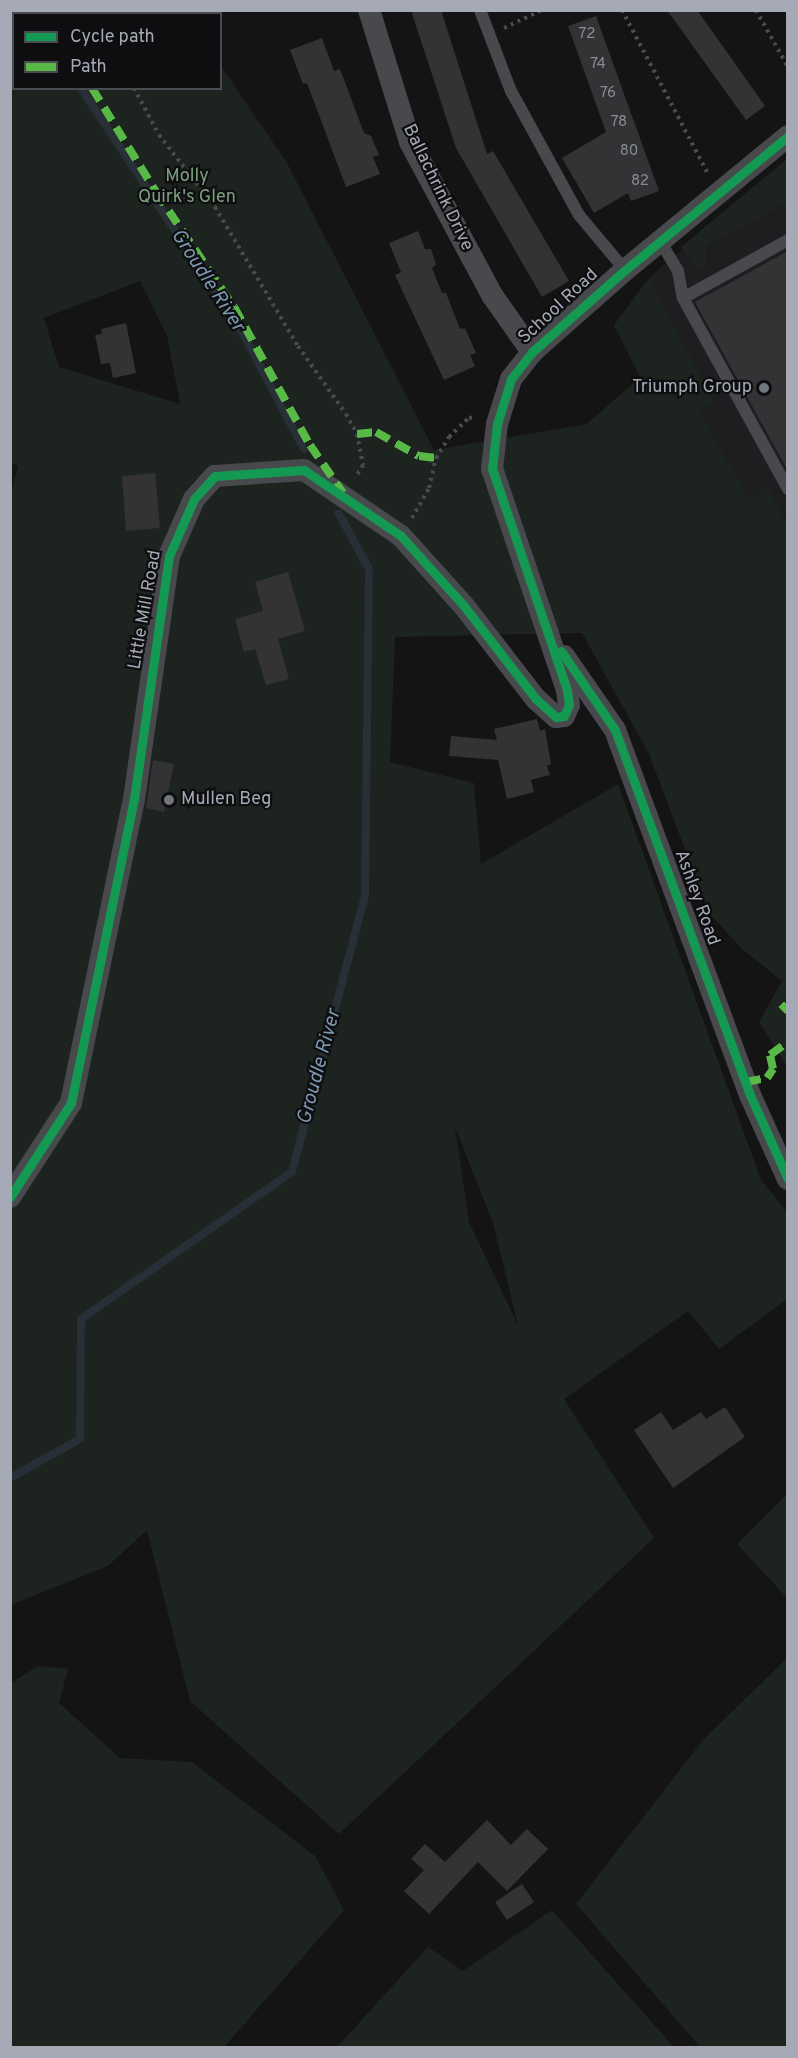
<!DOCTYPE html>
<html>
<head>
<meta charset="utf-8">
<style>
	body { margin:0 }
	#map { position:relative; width:798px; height:2058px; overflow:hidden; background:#141414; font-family:Overpass,sans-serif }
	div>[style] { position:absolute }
	.built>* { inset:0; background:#1e1e20 }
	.green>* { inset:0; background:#1d231e }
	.stream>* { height:8px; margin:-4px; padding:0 4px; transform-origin:4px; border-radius:4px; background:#282f36 }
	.building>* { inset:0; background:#333335 }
	.path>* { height:4px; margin-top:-2px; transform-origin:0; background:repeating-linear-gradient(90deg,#4a4b4f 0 3px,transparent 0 7.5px) }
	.service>* { height:12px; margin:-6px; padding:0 6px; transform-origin:6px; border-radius:6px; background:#48494d }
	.minor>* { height:22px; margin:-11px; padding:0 11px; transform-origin:11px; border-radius:11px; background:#48494d }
	.quiet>* { height:8px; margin-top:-4px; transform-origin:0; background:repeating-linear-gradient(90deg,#58b947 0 15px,transparent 0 23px) }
	.cycleway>* { height:9px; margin:-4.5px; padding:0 4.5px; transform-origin:4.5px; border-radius:4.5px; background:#139951 }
	.dots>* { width:16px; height:16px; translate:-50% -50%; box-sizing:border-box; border:3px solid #0e0e10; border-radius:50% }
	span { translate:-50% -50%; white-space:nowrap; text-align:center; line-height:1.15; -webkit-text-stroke:4.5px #0e0e10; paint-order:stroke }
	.number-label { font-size:15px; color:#888c96 }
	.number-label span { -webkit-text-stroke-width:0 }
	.park-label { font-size:18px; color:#7ca17e }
	.street-label { font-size:18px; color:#a5aab6 }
	.poi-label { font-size:18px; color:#a5aab6 }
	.right { translate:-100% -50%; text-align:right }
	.left { translate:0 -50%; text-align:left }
	.water-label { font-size:20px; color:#7c98b1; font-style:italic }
	.frame { position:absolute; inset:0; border:12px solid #a5aab6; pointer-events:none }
	.legend { position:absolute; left:12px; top:12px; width:210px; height:78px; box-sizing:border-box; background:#0e0e10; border:2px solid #4a4c52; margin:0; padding:8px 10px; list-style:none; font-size:18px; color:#a5aab6 }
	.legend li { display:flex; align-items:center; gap:12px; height:30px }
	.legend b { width:30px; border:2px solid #4a4c52 }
</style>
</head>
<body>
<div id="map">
	<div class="built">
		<div style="clip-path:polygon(787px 159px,787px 523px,768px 486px,749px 498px,701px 412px,715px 402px,649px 278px)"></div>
	</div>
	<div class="green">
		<div style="clip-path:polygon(evenodd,11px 11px,183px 11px,185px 13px,14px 14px,14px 88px,220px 88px,221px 66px,287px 163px,434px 450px,587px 424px,640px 377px,614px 325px,649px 278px,715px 402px,701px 412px,749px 498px,768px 486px,787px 523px,787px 1066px,759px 1022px,782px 981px,742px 949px,709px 913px,649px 754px,582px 633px,395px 637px,390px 762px,474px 783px,481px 864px,618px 784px,761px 1180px,787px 1212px,787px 1299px,719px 1349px,688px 1311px,564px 1399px,654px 1538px,339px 1834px,190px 1701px,147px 1530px,108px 1566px,11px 1605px,10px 497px,18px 466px,10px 462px,11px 11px,140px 281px,167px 336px,180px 404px,59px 367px,44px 318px,140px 281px,11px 11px,455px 1127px,493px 1223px,518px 1325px,469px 1222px,455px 1127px)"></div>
		<div style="clip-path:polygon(787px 159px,787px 203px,707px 245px,706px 265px,702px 270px,693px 266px,681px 247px)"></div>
		<div style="clip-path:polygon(787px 1494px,787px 1598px,737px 1544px)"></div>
		<div style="clip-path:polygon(787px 1658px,787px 2047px,700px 2047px,576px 1904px,703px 1740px)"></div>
		<div style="clip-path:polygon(38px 1666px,68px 1669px,59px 1703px,120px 1758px,192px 1762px,315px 1856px,344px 1910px,224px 2047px,11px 2047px,11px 1683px)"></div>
		<div style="clip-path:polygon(552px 1910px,674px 2047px,337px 2047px,428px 1947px,463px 1971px)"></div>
	</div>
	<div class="stream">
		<div style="left:30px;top:10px;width:4px;rotate:63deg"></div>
		<div style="left:81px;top:88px;width:295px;rotate:56.6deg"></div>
		<div style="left:243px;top:334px;width:130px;rotate:62.1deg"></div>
		<div style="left:10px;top:1478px;width:80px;rotate:-29.1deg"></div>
		<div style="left:80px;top:1439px;width:120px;rotate:-89.5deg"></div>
		<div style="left:81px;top:1319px;width:257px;rotate:-34.9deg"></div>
		<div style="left:292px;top:1172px;width:286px;rotate:-75.2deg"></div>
		<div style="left:365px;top:895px;width:326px;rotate:-89.3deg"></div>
		<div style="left:369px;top:569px;width:63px;rotate:-118.6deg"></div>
	</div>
	<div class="building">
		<div style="clip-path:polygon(411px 10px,441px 10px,487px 154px,493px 151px,569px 281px,542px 297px,456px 148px)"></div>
		<div style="clip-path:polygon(667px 10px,697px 10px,765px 106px,746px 120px)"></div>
		<div style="clip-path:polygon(596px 16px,659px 191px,631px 201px,628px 193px,594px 213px,562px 158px,606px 132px,568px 26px)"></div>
		<div style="clip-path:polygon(322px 38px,334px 71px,340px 69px,364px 133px,371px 136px,379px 155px,373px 157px,380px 174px,346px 187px,307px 83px,303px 84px,290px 50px)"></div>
		<div style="clip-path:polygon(418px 231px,425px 249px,431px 249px,436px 265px,432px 268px,442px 293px,446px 293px,460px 329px,465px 328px,476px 353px,470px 355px,475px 366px,444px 380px,395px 275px,401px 272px,389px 243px)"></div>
		<div style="clip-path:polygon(788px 251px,788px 471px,695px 302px)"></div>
		<div style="clip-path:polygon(126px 323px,136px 373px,113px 378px,110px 363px,101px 364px,95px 335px,102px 334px,101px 329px)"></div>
		<div style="clip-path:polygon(155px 473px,160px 528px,126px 531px,122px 476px)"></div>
		<div style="clip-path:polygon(288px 572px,305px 631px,278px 639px,289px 679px,266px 685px,255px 649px,244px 652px,235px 619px,263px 611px,255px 582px)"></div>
		<div style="clip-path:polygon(537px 719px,540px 731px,545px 729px,551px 764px,547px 766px,550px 775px,531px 780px,534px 792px,507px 799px,498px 760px,449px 756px,451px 736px,497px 740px,494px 729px)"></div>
		<div style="clip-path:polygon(153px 760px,174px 764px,164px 812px,146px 808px)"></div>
		<div style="clip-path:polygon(725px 1407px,745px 1437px,673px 1488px,634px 1430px,661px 1412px,673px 1430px,701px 1412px,706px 1419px)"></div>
		<div style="clip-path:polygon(487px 1820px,511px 1845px,527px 1829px,548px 1849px,507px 1891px,478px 1862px,429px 1914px,404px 1891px,424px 1870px,411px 1859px,425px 1844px,445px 1862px)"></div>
		<div style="clip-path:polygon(522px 1884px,534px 1902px,507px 1920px,495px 1902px)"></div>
	</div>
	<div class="path">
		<div style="left:88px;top:10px;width:4px;rotate:63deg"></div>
		<div style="left:622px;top:10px;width:183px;rotate:62.3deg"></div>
		<div style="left:756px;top:10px;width:65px;rotate:60.7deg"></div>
		<div style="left:504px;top:28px;width:42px;rotate:-25.3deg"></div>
		<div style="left:134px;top:88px;width:53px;rotate:62deg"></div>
		<div style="left:159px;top:135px;width:91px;rotate:52.1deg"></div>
		<div style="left:215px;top:207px;width:162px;rotate:59.2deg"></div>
		<div style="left:298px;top:346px;width:83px;rotate:54.8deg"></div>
		<div style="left:346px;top:414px;width:23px;rotate:61deg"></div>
		<div style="left:357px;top:434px;width:32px;rotate:79deg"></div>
		<div style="left:363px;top:465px;width:15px;rotate:122deg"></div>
		<div style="left:412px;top:518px;width:34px;rotate:-60deg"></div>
		<div style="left:429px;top:488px;width:31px;rotate:-77deg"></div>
		<div style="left:436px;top:458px;width:25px;rotate:-58deg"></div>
		<div style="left:449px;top:437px;width:28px;rotate:-44deg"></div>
		<div style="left:469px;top:418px;width:7px;rotate:-8deg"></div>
	</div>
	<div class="service">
		<div style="left:480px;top:10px;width:87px;rotate:69.1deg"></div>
		<div style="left:511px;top:91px;width:141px;rotate:61.3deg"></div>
		<div style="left:579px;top:215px;width:72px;rotate:50.1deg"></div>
		<div style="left:660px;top:241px;width:35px;rotate:59deg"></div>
		<div style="left:678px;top:271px;width:27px;rotate:80deg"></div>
		<div style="left:683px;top:298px;width:218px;rotate:61.2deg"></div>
		<div style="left:683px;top:298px;width:120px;rotate:-28.9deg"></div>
	</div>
	<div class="minor">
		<div style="left:369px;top:10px;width:138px;rotate:72.7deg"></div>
		<div style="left:410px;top:142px;width:174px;rotate:61.8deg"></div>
		<div style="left:492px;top:295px;width:70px;rotate:54.9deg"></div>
		<div style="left:564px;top:656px;width:90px;rotate:55.4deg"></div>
		<div style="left:615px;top:730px;width:389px;rotate:69.7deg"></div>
		<div style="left:750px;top:1095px;width:92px;rotate:65.7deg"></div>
		<div style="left:10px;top:1197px;width:112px;rotate:-57deg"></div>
		<div style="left:71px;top:1103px;width:310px;rotate:-78.3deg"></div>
		<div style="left:134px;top:799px;width:246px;rotate:-81.8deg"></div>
		<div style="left:169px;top:556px;width:62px;rotate:-66.3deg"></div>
		<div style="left:194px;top:499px;width:31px;rotate:-48deg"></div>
		<div style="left:215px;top:476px;width:89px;rotate:-3.9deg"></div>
		<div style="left:304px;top:470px;width:117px;rotate:34.2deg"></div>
		<div style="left:401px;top:536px;width:94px;rotate:48deg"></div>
		<div style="left:464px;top:606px;width:118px;rotate:52.3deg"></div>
		<div style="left:536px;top:699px;width:27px;rotate:42deg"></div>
		<div style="left:556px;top:717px;width:8px;rotate:-7deg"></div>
		<div style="left:564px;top:716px;width:12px;rotate:-66deg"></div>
		<div style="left:569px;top:705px;width:15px;rotate:-98deg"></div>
		<div style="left:567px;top:690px;width:233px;rotate:-108.7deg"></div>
		<div style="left:492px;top:469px;width:45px;rotate:-83.7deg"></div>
		<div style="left:497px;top:424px;width:47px;rotate:-72.7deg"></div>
		<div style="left:511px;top:379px;width:34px;rotate:-52deg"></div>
		<div style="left:532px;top:352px;width:124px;rotate:-41.4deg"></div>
		<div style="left:625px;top:270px;width:211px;rotate:-39.4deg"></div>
	</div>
	<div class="quiet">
		<div style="left:39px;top:10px;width:4px;rotate:63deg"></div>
		<div style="left:92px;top:88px;width:122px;rotate:58.4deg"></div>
		<div style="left:156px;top:192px;width:139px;rotate:55.9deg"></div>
		<div style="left:234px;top:307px;width:158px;rotate:61.2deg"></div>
		<div style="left:310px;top:445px;width:58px;rotate:55.5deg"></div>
		<div style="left:357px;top:434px;width:19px;rotate:-6deg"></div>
		<div style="left:376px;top:432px;width:49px;rotate:29.2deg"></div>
		<div style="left:419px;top:456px;width:17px;rotate:7deg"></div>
		<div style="left:781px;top:1004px;width:10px;rotate:45deg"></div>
		<div style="left:746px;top:1082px;width:21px;rotate:-11deg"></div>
		<div style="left:767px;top:1078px;width:11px;rotate:-56deg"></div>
		<div style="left:773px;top:1069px;width:14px;rotate:-102deg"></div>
		<div style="left:770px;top:1055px;width:22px;rotate:-36deg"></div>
	</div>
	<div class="cycleway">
		<div style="left:561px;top:651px;width:96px;rotate:55.6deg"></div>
		<div style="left:615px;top:730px;width:389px;rotate:69.7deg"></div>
		<div style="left:750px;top:1095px;width:92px;rotate:65.7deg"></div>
		<div style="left:10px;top:1197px;width:112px;rotate:-57deg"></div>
		<div style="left:71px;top:1103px;width:310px;rotate:-78.3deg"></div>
		<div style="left:134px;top:799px;width:246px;rotate:-81.8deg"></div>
		<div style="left:169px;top:556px;width:62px;rotate:-66.3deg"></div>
		<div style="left:194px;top:499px;width:31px;rotate:-48deg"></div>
		<div style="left:215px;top:476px;width:89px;rotate:-3.9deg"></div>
		<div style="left:304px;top:470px;width:117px;rotate:34.2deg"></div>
		<div style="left:401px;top:536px;width:94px;rotate:48deg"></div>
		<div style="left:464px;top:606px;width:118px;rotate:52.3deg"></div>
		<div style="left:536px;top:699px;width:27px;rotate:42deg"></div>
		<div style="left:556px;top:717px;width:8px;rotate:-7deg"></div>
		<div style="left:564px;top:716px;width:12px;rotate:-66deg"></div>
		<div style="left:569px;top:705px;width:15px;rotate:-98deg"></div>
		<div style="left:567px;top:690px;width:233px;rotate:-108.7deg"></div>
		<div style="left:492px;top:469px;width:45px;rotate:-83.7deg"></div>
		<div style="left:497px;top:424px;width:47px;rotate:-72.7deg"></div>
		<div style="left:511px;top:379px;width:34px;rotate:-52deg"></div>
		<div style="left:532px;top:352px;width:124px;rotate:-41.4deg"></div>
		<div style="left:625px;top:270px;width:211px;rotate:-39.4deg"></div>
	</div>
	<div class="dots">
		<div style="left:764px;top:388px;background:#72767d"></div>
		<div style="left:169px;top:800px;background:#72767d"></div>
	</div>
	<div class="number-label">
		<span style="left:587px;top:35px">72</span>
		<span style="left:598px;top:65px">74</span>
		<span style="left:608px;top:94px">76</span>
		<span style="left:619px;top:123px">78</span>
		<span style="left:629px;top:152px">80</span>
		<span style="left:640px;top:182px">82</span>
	</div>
	<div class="park-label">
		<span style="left:187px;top:188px">Molly<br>Quirk's Glen</span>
	</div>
	<div class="street-label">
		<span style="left:437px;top:188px;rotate:64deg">Ballachrink Drive</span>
		<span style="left:559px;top:307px;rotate:-43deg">School Road</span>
		<span style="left:146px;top:610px;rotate:-80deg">Little Mill Road</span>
		<span style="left:696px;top:898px;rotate:70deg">Ashley Road</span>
	</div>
	<div class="poi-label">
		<span class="right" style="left:752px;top:388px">Triumph Group</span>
		<span class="left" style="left:181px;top:800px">Mullen Beg</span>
	</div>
	<div class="water-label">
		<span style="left:207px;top:281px;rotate:57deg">Groudle River</span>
		<span style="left:320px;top:1067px;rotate:-75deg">Groudle River</span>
	</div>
	<div class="frame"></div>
	<ul class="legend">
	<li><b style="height:8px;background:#139951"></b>Cycle path</li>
	<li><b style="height:8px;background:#58b947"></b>Path</li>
	</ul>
</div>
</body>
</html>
